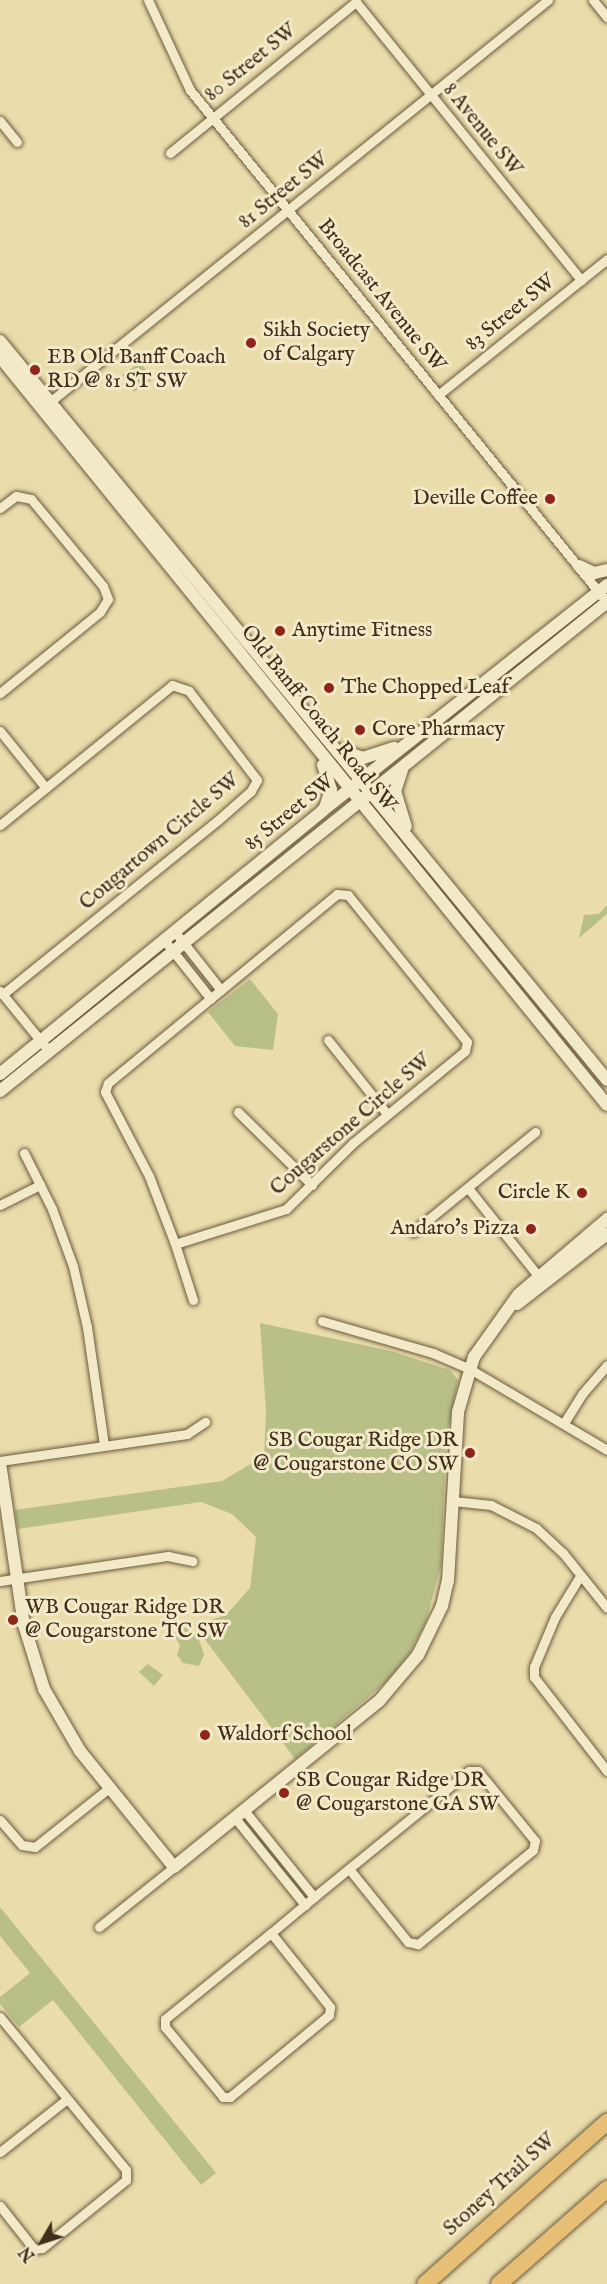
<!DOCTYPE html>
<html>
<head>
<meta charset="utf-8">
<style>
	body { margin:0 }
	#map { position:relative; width:607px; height:2284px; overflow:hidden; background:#ebddab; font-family:"IM FELL English",serif }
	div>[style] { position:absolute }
	.green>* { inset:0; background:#b8c088 }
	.roads { filter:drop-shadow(0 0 2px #6c5a40) drop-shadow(0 0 2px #6c5a40) }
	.street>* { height:9px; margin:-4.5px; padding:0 4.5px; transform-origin:4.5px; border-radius:4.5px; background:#f2e9c8 }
	.secondary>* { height:12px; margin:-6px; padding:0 6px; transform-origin:6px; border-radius:6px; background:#f2e9c8 }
	.highway>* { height:16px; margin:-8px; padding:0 8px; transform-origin:8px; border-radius:8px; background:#e6be76 }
	.dots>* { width:16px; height:16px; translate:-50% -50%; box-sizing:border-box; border:3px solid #f2e9c8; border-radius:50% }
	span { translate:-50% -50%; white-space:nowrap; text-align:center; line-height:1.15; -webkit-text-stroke:6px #f2e9c8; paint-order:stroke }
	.street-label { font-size:21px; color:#412e1d }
	.poi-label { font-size:21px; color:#412e1d }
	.left { translate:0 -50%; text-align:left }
	.right { translate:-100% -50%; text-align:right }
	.north { position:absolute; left:12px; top:2212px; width:60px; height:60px; -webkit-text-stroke:4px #f2e9c8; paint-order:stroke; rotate:231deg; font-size:16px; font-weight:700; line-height:24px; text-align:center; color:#412e1d }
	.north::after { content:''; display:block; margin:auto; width:21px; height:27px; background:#412e1d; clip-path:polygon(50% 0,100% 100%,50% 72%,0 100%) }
</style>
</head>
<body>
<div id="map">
	<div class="green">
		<div style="clip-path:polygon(140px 362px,153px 379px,134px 392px,122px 375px)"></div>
		<div style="clip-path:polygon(607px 905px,607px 914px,579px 938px,584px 915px,599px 914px)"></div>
		<div style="clip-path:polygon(250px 979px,278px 1014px,273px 1050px,235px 1046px,208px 1012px)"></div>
		<div style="clip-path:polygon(260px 1323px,391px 1351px,450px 1370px,458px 1380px,446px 1439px,441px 1566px,426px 1621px,409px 1654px,386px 1682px,295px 1759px,194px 1625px,226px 1615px,250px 1588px,256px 1537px,232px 1514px,201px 1502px,18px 1529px,15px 1510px,222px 1481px,264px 1456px,266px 1412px)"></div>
		<div style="clip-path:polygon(180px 1627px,192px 1629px,200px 1642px,204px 1655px,199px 1666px,183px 1663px,177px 1655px,180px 1645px,173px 1634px)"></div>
		<div style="clip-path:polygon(148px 1664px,163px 1675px,154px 1686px,139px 1672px)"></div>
		<div style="clip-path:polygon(0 1907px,216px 2173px,201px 2185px,53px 2000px,19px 2027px,0 2004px,0 1997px,30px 1973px,0 1936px)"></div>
	</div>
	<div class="roads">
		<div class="street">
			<div style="left:148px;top:0;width:99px;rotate:65deg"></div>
			<div style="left:190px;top:90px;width:660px;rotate:50.84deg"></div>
			<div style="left:593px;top:0;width:22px;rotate:51deg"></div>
			<div style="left:0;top:121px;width:27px;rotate:51deg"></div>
			<div style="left:170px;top:153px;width:240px;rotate:-39.1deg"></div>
			<div style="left:356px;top:2px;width:358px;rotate:51deg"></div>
			<div style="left:438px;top:395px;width:217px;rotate:-38.8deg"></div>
			<div style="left:46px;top:405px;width:645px;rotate:-38.9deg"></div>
			<div style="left:0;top:508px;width:20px;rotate:-37deg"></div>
			<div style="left:16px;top:496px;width:15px;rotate:11deg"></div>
			<div style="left:31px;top:499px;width:113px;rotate:50.4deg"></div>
			<div style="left:103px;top:586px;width:14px;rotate:69deg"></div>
			<div style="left:108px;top:599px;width:15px;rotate:122deg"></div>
			<div style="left:100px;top:612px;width:129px;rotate:141deg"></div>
			<div style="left:0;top:731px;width:73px;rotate:51.1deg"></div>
			<div style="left:0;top:825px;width:222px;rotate:-39.1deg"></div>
			<div style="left:172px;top:685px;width:18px;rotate:19deg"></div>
			<div style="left:189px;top:691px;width:112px;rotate:52.6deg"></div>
			<div style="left:257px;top:780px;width:13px;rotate:119deg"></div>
			<div style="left:251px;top:791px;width:44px;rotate:138.7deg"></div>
			<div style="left:218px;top:820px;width:277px;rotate:141deg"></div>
			<div style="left:337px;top:894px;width:11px;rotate:5deg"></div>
			<div style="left:348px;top:895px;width:189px;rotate:51deg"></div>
			<div style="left:467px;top:1042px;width:9px;rotate:103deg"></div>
			<div style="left:465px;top:1051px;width:145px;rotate:140.6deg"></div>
			<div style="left:353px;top:1143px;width:94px;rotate:135.4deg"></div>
			<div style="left:286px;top:1209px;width:116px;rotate:162.5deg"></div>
			<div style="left:175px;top:1244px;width:73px;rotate:-110.9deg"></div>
			<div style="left:149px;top:1176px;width:95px;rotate:-117.6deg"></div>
			<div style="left:105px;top:1092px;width:9px;rotate:-72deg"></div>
			<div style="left:108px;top:1083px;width:297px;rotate:-39.5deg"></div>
			<div style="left:175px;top:932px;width:74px;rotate:51.6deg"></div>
			<div style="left:164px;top:940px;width:75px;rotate:51.5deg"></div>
			<div style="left:0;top:991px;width:77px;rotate:50.8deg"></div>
			<div style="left:328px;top:1040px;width:95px;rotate:51.4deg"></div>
			<div style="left:238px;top:1112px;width:104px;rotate:44.6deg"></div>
			<div style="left:24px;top:1153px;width:63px;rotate:63.4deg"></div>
			<div style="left:52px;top:1209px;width:61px;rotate:69.8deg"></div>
			<div style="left:73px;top:1266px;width:63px;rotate:77.1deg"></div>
			<div style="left:87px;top:1327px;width:119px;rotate:81.8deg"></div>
			<div style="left:468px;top:1188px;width:120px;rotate:51.4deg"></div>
			<div style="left:0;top:1205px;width:45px;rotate:-26.6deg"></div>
			<div style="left:413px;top:1232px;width:158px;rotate:-39.3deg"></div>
			<div style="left:175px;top:1244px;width:59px;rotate:72.2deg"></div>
			<div style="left:322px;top:1321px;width:116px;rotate:16.1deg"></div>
			<div style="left:433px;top:1353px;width:40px;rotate:23.4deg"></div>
			<div style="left:470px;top:1369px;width:159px;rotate:30.6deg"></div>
			<div style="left:564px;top:1423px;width:34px;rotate:-58deg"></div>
			<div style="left:582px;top:1394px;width:38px;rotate:-49deg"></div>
			<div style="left:0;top:1461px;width:189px;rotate:-8.2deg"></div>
			<div style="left:187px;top:1434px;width:22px;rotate:-34deg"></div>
			<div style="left:453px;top:1501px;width:38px;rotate:6deg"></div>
			<div style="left:491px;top:1505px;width:51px;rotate:27.1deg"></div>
			<div style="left:536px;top:1528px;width:37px;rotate:43deg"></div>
			<div style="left:563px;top:1553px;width:70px;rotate:51.3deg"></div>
			<div style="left:580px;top:1576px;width:48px;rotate:121.4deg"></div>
			<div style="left:555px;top:1617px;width:54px;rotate:112.8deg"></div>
			<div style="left:534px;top:1667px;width:10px;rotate:90deg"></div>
			<div style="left:534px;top:1677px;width:119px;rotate:52.2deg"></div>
			<div style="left:0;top:1581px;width:170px;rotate:-8.5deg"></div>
			<div style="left:168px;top:1556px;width:25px;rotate:12deg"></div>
			<div style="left:244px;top:1810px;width:112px;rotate:51.2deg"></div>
			<div style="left:235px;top:1818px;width:112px;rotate:51.2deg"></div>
			<div style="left:0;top:1820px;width:33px;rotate:49deg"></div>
			<div style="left:22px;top:1845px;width:13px;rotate:9deg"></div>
			<div style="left:35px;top:1847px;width:95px;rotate:-38.6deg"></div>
			<div style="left:99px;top:1927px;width:96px;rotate:-38.7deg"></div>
			<div style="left:271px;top:1933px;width:95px;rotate:51.4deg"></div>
			<div style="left:330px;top:2007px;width:8px;rotate:97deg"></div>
			<div style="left:329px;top:2015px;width:129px;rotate:140.4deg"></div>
			<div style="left:230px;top:2097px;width:7px;rotate:180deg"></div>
			<div style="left:223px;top:2097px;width:91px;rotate:-129.6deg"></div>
			<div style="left:165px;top:2027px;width:8px;rotate:-90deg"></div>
			<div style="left:165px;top:2019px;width:136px;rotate:-39.1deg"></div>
			<div style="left:271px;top:1933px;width:56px;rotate:-39.9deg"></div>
			<div style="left:314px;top:1897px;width:200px;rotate:-39.1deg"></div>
			<div style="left:469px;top:1771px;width:9px"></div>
			<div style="left:478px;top:1771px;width:90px;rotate:50.8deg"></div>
			<div style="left:535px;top:1841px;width:9px;rotate:103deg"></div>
			<div style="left:533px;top:1850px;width:149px;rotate:140.7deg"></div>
			<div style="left:418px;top:1944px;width:10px;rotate:-169deg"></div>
			<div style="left:408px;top:1942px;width:94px;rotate:-128.9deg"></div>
			<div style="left:0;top:2017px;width:198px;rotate:50.5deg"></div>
			<div style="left:126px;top:2170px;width:10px;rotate:90deg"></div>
			<div style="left:126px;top:2180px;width:108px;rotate:141deg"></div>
			<div style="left:42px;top:2248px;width:8px;rotate:173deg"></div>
			<div style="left:34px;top:2249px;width:55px;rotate:-128.3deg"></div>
			<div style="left:0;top:2152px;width:85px;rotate:-38.3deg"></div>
		</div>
		<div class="secondary">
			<div style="left:0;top:341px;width:956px;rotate:50.6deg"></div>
			<div style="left:0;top:357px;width:963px;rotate:50.94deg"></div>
			<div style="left:579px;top:566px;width:17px;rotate:25deg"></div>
			<div style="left:594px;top:573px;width:13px;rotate:-13deg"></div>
			<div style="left:343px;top:751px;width:21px;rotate:19deg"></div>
			<div style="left:363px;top:758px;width:33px;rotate:-18deg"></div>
			<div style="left:323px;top:765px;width:26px;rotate:72deg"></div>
			<div style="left:331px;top:790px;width:18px;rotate:109deg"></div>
			<div style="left:402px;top:770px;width:22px;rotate:108deg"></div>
			<div style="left:395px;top:791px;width:37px;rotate:73deg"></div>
			<div style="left:0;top:1074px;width:416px;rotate:-39.2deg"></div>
			<div style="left:322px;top:811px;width:364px;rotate:-38.4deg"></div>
			<div style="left:0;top:1091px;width:779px;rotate:-38.85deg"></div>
			<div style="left:517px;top:1304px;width:114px;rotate:-37.9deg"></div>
			<div style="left:0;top:1463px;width:164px;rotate:81.6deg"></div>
			<div style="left:24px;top:1625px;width:67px;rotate:72.6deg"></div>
			<div style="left:44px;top:1689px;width:72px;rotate:59.9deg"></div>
			<div style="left:80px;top:1751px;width:149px;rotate:51deg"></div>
			<div style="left:174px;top:1867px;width:265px;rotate:-39deg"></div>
			<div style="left:380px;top:1700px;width:59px;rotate:-49.8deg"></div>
			<div style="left:418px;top:1655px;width:55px;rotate:-63.9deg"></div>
			<div style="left:442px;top:1606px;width:26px;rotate:-77deg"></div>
			<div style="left:448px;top:1581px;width:169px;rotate:-86.6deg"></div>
			<div style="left:458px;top:1412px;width:57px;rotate:-73.8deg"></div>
			<div style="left:474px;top:1357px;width:77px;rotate:-54.5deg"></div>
			<div style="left:519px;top:1294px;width:116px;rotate:-40.4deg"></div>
		</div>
		<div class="highway">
			<div style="left:425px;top:2284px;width:244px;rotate:-41.7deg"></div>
			<div style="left:499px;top:2284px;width:144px;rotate:-41.3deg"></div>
		</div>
	</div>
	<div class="dots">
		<div style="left:251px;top:343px;background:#8f2418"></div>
		<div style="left:35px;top:370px;background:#8f2418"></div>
		<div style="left:550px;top:499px;background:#8f2418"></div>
		<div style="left:280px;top:631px;background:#8f2418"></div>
		<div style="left:329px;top:688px;background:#8f2418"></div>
		<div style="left:360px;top:730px;background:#8f2418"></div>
		<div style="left:582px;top:1193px;background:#8f2418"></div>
		<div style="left:531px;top:1229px;background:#8f2418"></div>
		<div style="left:470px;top:1453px;background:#8f2418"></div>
		<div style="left:13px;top:1620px;background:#8f2418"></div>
		<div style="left:205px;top:1735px;background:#8f2418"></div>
		<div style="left:284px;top:1793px;background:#8f2418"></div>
	</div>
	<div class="street-label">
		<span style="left:251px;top:63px;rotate:-39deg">80 Street SW</span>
		<span style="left:482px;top:130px;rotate:51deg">8 Avenue SW</span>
		<span style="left:284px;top:191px;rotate:-39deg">81 Street SW</span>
		<span style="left:381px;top:296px;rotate:51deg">Broadcast Avenue SW</span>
		<span style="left:511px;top:313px;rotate:-39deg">83 Street SW</span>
		<span style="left:318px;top:719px;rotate:51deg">Old Banff Coach Road SW</span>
		<span style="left:290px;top:813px;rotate:-39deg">85 Street SW</span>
		<span style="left:160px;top:842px;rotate:-40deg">Cougartown Circle SW</span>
		<span style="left:351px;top:1125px;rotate:-41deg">Cougarstone Circle SW</span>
		<span style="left:500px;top:2185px;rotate:-42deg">Stoney Trail SW</span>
	</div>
	<div class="poi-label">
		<span class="left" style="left:263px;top:343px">Sikh Society<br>of Calgary</span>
		<span class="left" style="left:47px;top:370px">EB Old Banff Coach<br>RD @ 81 ST SW</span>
		<span class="right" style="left:538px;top:499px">Deville Coffee</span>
		<span class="left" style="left:292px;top:631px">Anytime Fitness</span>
		<span class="left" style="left:341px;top:688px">The Chopped Leaf</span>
		<span class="left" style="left:372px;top:730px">Core Pharmacy</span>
		<span class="right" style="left:570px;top:1193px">Circle K</span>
		<span class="right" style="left:519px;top:1229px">Andaro's Pizza</span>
		<span class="right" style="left:458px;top:1453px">SB Cougar Ridge DR<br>@ Cougarstone CO SW</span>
		<span class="left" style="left:25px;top:1620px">WB Cougar Ridge DR<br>@ Cougarstone TC SW</span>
		<span class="left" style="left:217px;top:1735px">Waldorf School</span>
		<span class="left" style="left:296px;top:1793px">SB Cougar Ridge DR<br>@ Cougarstone GA SW</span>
	</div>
	<div class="north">N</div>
</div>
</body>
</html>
